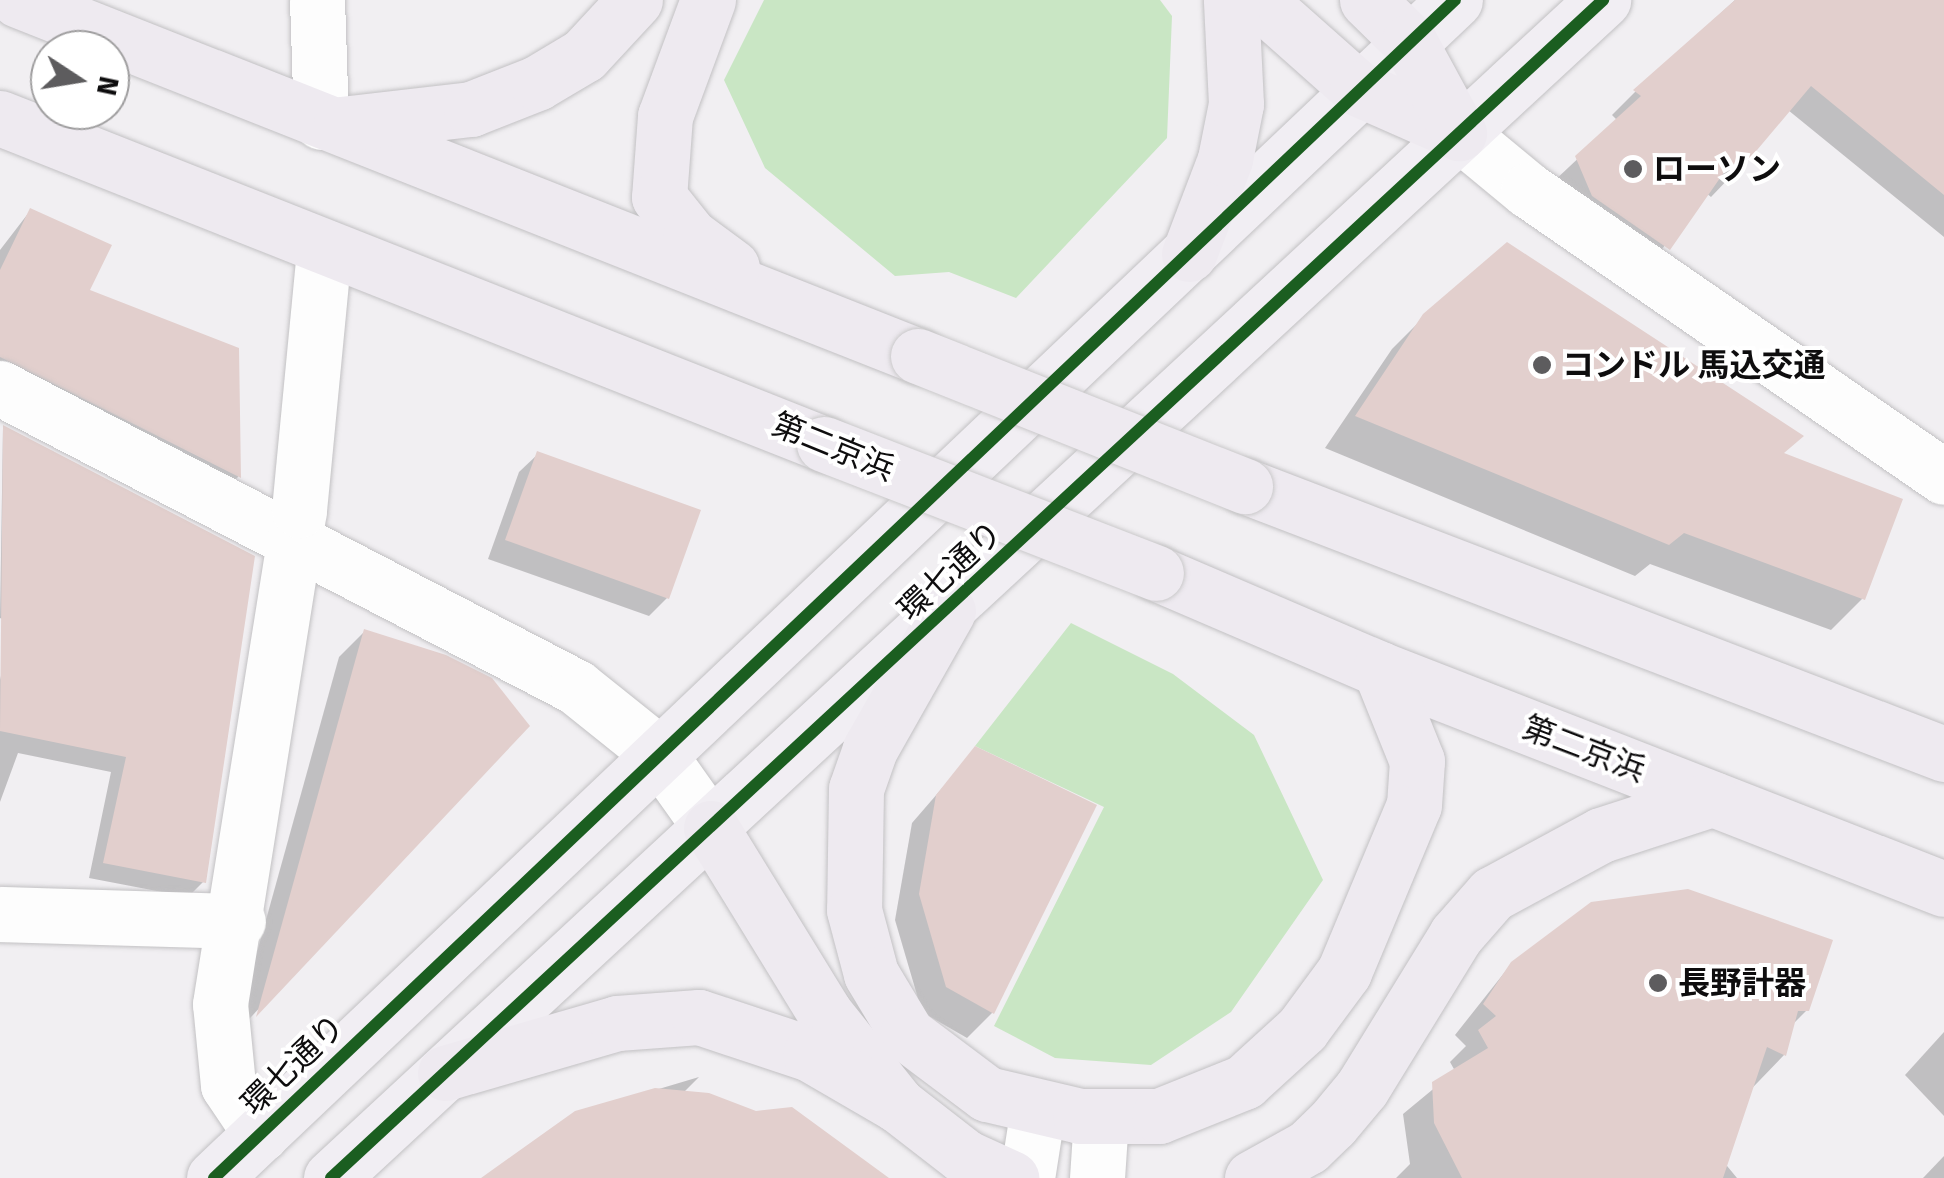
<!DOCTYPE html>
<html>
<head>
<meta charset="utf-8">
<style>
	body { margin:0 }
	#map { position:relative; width:1944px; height:1178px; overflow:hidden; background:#f1eff2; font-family:"Fira Sans","Noto Sans JP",sans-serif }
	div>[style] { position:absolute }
	.green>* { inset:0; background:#c9e6c4 }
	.shadow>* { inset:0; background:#0003 }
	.building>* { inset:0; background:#e2cfcd }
	.roads { filter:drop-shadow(0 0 2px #c2c1c3) drop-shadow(0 0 2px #c2c1c3) }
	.minor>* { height:55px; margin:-27.5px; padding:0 27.5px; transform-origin:27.5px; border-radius:27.5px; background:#fdfdfd }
	.primary>* { height:55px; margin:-27.5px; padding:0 27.5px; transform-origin:27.5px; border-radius:27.5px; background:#f1eef3 }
	.trunk>* { height:55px; margin:-27.5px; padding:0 27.5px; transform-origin:27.5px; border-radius:27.5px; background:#eeeaf0 }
	.bridges { filter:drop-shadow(0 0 2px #cac9ca) drop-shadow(0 0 2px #cac9ca) }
	.trunk-bridge>* { height:55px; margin:-27.5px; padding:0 27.5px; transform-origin:27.5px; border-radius:27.5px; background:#eeeaf0 }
	.cycleway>* { height:12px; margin:-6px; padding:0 6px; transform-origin:6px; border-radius:6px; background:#1b5e20 }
	.dots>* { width:28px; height:28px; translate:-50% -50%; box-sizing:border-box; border:5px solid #fff; border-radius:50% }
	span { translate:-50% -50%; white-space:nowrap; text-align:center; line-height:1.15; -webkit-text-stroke:8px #fff; paint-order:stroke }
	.poi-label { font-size:32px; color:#0e0d0e; font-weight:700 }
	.left { translate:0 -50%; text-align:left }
	.street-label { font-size:32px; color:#0e0d0e }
	.north { position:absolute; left:30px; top:30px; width:100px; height:100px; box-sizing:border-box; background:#fff; border:2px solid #9f9e9f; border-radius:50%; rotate:102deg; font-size:28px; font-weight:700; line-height:40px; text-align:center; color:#0e0d0e }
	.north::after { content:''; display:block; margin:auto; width:35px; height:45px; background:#5d5c5e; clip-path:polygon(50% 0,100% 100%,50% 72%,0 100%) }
</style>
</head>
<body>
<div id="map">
	<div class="green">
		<div style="clip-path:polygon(764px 0,1160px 0,1172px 16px,1167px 138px,1016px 298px,949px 272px,895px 276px,765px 168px,724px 80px)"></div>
		<div style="clip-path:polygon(1071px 623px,1173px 674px,1254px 735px,1323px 880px,1231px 1012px,1151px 1065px,1055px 1058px,994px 1026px,1104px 807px,975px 746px)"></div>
	</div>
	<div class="shadow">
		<div style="clip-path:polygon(1735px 0,1944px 0,1944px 237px,1788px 110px,1734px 173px,1711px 197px,1706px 193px,1644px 272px,1553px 182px,1618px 121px,1612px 115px,1635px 92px)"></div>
		<div style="clip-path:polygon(30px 211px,86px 292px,236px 350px,238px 477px,221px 494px,0 383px,0 250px)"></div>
		<div style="clip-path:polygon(1425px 316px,1863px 598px,1831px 630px,1650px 564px,1635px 576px,1325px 448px,1392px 349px)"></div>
		<div style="clip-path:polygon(3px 428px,203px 882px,188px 897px,89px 878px,111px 772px,18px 753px,0 802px,0 680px,13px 624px,0 618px)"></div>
		<div style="clip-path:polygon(538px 454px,667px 598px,649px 616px,488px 559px,519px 472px)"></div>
		<div style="clip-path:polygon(365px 631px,526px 726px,234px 1035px,339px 657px)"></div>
		<div style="clip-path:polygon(976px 749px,1093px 806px,992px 1013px,967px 1038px,922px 1012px,895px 920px,912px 823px)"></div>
		<div style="clip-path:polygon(1512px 963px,1807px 1010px,1792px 1025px,1784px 1055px,1704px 1138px,1737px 1178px,1396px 1178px,1410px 1164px,1403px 1114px,1455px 1071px,1450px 1062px,1466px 1046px,1455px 1035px)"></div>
		<div style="clip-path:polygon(1944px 1032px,1944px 1116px,1905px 1075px)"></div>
		<div style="clip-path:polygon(699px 1077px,684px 1092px,830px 1178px,485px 1178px,575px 1114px)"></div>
		<div style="clip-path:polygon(1944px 1156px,1944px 1178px,1923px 1178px)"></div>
	</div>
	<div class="building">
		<div style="clip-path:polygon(1735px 0,1944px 0,1944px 195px,1811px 86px,1736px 175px,1727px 168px,1670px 250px,1592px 196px,1575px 156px,1641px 96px,1633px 90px)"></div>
		<div style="clip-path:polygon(30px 208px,112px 245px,90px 290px,239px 348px,241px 478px,0 357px,0 270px)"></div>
		<div style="clip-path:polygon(1507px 242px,1804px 436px,1784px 453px,1903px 499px,1865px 600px,1684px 533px,1669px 545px,1355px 416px,1423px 314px)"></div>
		<div style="clip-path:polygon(3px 425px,255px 556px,206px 883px,103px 863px,126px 757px,0 731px)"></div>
		<div style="clip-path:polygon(537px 451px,701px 510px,669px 599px,505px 540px)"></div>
		<div style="clip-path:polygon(364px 629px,446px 655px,492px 678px,530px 726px,256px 1017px)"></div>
		<div style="clip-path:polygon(975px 746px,1097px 805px,994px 1014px,946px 987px,919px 894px,936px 795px)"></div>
		<div style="clip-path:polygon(1688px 889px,1833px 940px,1809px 1011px,1798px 1011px,1786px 1056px,1767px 1047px,1723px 1178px,1462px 1178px,1434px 1123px,1432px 1082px,1488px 1048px,1478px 1030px,1496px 1016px,1483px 1004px,1511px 962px,1591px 902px)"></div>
		<div style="clip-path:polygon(655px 1088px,709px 1093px,756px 1111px,792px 1107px,889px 1178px,481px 1178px,575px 1111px)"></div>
	</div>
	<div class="roads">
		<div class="minor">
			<div style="left:317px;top:0;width:122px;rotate:88.1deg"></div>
			<div style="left:1459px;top:133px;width:89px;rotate:39.6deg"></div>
			<div style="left:1528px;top:190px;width:505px;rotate:34.6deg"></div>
			<div style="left:0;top:388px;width:649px;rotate:27.43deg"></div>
			<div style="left:576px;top:687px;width:104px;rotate:38.7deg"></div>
			<div style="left:657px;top:752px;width:93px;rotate:54.6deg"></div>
			<div style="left:0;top:914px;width:238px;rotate:1.7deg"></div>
			<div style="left:261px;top:1134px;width:59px;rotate:-124deg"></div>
			<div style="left:228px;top:1085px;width:81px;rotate:-95.6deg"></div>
			<div style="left:220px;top:1004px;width:500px;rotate:-80.91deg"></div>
			<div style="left:299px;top:510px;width:263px;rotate:-84.5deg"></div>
			<div style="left:1027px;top:1178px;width:71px;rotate:-81.1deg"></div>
			<div style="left:1097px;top:1178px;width:60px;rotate:-86.2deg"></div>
		</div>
		<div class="primary">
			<div style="left:214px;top:1178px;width:1711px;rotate:-43.51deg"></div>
			<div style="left:331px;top:1178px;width:1734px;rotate:-42.8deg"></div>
		</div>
		<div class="trunk">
			<div style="left:18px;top:0;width:968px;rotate:21.58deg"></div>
			<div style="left:708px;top:0;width:124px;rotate:110.3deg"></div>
			<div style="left:665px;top:116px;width:81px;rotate:94.2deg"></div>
			<div style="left:659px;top:197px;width:50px;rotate:51.5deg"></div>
			<div style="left:690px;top:236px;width:52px;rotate:36.4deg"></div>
			<div style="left:1258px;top:0;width:132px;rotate:41.6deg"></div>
			<div style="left:1357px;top:88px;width:111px;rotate:23.8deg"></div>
			<div style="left:1367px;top:0;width:59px;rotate:44.3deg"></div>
			<div style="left:1409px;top:41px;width:105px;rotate:61.5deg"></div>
			<div style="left:0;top:118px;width:886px;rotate:21.59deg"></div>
			<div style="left:341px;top:124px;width:131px;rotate:-6.6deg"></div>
			<div style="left:471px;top:109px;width:71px;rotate:-21.5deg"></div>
			<div style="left:537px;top:83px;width:55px;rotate:-30.8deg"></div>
			<div style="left:584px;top:55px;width:75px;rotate:-47.2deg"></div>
			<div style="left:1189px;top:254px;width:102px;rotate:-69.2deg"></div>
			<div style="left:1225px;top:159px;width:56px;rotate:-78.7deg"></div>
			<div style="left:1236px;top:104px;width:104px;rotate:-92.8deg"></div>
			<div style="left:1245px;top:486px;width:749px;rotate:20.98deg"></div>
			<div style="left:1156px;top:573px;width:244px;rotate:23.2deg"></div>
			<div style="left:1380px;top:669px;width:605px;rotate:21.31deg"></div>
			<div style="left:948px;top:611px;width:159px;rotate:119.5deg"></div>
			<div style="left:870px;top:749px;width:42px;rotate:109.3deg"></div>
			<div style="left:856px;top:789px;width:121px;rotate:90.9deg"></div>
			<div style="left:854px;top:910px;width:66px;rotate:75.1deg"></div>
			<div style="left:871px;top:974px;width:70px;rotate:59deg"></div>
			<div style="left:907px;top:1034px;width:100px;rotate:36.9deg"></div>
			<div style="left:987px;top:1094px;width:96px;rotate:13.3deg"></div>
			<div style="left:1080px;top:1116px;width:79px"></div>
			<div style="left:1159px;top:1116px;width:92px;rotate:-21.8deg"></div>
			<div style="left:1244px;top:1082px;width:79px;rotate:-42.4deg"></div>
			<div style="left:1302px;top:1029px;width:71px;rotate:-53.6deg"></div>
			<div style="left:1344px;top:972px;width:181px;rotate:-67.3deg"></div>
			<div style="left:1414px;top:805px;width:44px;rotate:-86.1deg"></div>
			<div style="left:1417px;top:761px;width:99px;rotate:-111.9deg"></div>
			<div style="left:711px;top:828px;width:216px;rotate:58.4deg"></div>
			<div style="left:824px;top:1012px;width:119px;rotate:51.5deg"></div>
			<div style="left:898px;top:1105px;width:85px;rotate:37.8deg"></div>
			<div style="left:965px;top:1157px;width:51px;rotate:24.5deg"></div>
			<div style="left:445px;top:1073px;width:179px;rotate:-16.2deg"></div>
			<div style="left:617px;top:1023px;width:82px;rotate:-4.2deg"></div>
			<div style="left:699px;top:1017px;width:117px;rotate:18.4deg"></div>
			<div style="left:810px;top:1054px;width:102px;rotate:30.1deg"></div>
			<div style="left:1252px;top:1178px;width:64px;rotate:-29deg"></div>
			<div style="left:1308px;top:1147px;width:33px;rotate:-44deg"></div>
			<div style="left:1332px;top:1124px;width:47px;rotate:-50.2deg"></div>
			<div style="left:1362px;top:1088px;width:180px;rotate:-58.4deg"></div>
			<div style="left:1456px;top:935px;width:55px;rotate:-48.7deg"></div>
			<div style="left:1492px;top:894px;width:124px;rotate:-28.4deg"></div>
			<div style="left:1601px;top:835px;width:117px;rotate:-18deg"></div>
		</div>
	</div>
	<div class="bridges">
		<div class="trunk-bridge">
			<div style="left:918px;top:356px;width:352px;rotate:21.7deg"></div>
			<div style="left:824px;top:444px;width:356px;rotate:21.2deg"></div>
		</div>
	</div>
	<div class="cycleway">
		<div style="left:214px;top:1178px;width:1711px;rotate:-43.51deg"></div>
		<div style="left:331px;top:1178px;width:1734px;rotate:-42.8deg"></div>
	</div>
	<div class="dots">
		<div style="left:1633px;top:169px;background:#5d5c5e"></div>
		<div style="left:1542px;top:365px;background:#5d5c5e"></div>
		<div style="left:1658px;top:983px;background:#5d5c5e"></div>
	</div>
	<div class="poi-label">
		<span class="left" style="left:1653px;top:169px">ローソン</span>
		<span class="left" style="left:1562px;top:365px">コンドル 馬込交通</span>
		<span class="left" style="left:1678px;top:983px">長野計器</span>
	</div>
	<div class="street-label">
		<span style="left:833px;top:447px;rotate:22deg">第二京浜</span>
		<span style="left:950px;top:571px;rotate:-43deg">環七通り</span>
		<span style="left:1584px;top:749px;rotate:21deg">第二京浜</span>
		<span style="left:293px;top:1065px;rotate:-44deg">環七通り</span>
	</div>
	<div class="north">N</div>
</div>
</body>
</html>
